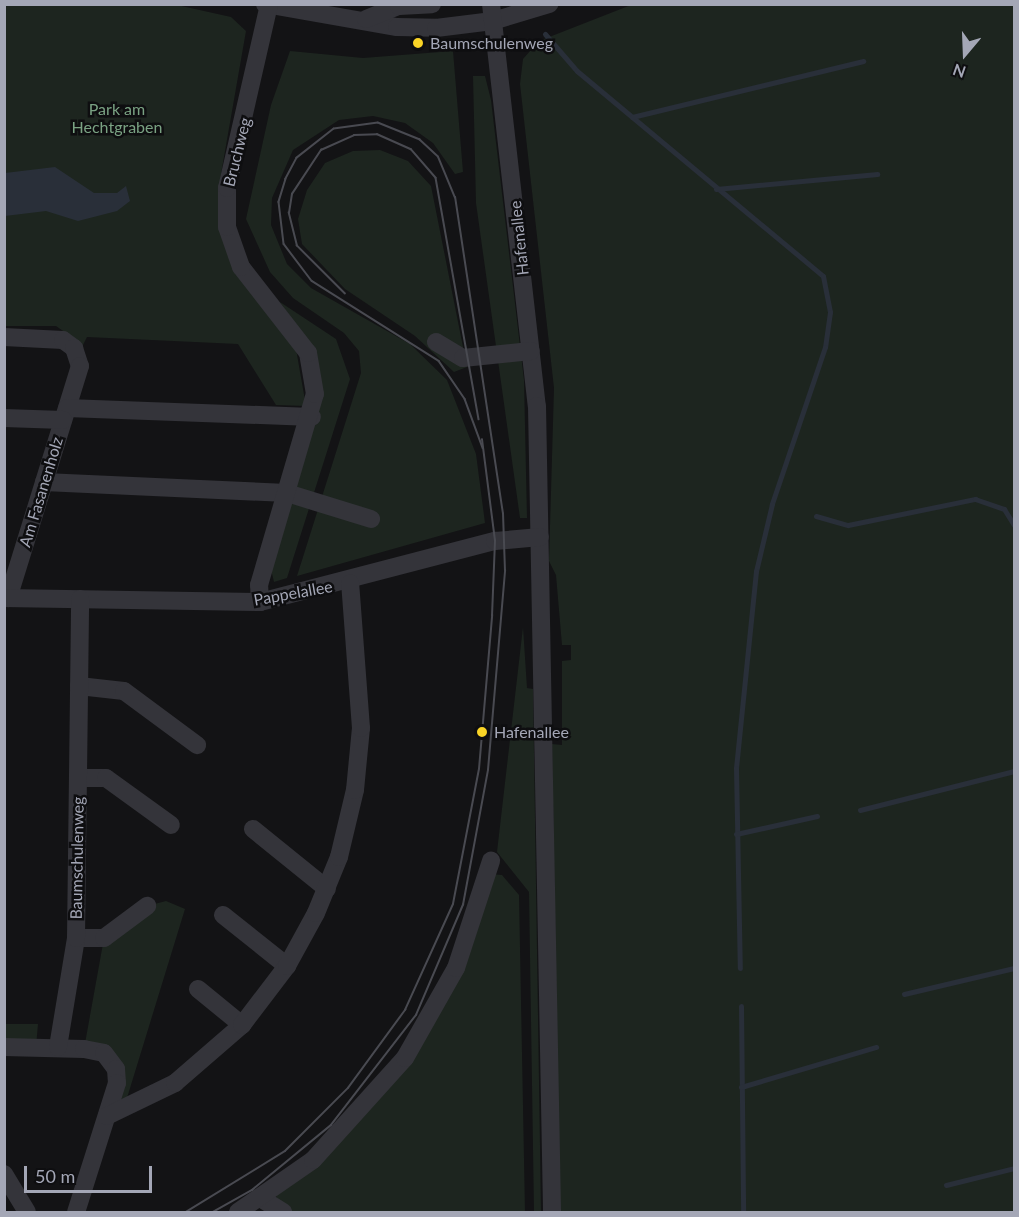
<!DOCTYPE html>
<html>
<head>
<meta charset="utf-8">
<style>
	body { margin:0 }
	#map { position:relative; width:1019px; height:1217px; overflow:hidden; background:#131315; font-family:Lato,sans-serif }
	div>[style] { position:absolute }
	.green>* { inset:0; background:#1d251f }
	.water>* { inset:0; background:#292f39 }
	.stream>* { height:5px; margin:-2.5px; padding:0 2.5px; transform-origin:2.5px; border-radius:2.5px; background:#292f39 }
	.minor>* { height:18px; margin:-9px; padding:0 9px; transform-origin:9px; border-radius:9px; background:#34343a }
	.tram>* { height:1.5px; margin:-0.75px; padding:0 0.75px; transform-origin:0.75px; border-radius:0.75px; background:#494a51 }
	.dots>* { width:16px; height:16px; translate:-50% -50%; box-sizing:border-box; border:3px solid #0e0e10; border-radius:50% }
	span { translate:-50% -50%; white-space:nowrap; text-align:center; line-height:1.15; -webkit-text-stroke:5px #0e0e10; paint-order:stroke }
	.poi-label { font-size:16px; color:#a4a7b6 }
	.left { translate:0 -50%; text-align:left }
	.park-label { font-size:16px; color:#7aa283 }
	.street-label { font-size:16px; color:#a4a7b6 }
	.frame { position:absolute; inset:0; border:6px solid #a4a7b6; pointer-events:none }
	.north { position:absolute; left:935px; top:24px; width:60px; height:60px; -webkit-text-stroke:4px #0e0e10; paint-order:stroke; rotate:199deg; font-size:16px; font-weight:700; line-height:24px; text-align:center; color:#a4a7b6 }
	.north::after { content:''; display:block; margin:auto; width:21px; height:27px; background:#a4a7b6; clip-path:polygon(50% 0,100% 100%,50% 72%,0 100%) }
	.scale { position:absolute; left:24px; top:1166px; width:128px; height:27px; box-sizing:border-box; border:3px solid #a4a7b6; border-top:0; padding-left:8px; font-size:18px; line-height:21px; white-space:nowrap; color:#a4a7b6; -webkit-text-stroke:4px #0e0e10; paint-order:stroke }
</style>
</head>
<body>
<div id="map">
	<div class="green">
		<div style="clip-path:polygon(5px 5px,177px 5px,231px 17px,246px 31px,221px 174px,220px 228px,296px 349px,306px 406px,276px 405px,238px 344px,87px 337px,83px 345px,56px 326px,5px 326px)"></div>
		<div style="clip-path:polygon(631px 5px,1014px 5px,1014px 1212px,560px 1212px,552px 744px,562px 745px,562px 661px,571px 660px,571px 645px,562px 645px,556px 575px,549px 561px,554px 388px,520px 84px,523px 59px,539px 41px)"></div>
		<div style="clip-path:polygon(290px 51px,363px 58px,453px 51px,463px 172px,455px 174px,433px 143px,405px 123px,373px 116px,339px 120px,293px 150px,272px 198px,271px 225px,287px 264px,311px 288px,410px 344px,447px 380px,476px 454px,485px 523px,297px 576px,361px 373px,359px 351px,344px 333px,293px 298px,270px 272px,246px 219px,271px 105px)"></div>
		<div style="clip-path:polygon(473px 76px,485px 76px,491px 100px,524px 380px,527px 518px,520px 518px,476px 203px)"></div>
		<div style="clip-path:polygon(380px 150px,408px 161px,431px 186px,467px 367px,454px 372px,415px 336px,345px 289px,302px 244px,298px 219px,307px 190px,325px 163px,353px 151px)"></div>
		<div style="clip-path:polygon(280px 302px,336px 339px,350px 379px,287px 578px,274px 582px,270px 565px,321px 401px,315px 353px)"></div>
		<div style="clip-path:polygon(523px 627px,527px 688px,533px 689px,541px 1212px,534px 1212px,529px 892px,497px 852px)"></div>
		<div style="clip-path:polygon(490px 874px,502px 875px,519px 895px,525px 1212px,292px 1212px,278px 1205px,276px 1195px,432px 1025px)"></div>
		<div style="clip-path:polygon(166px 901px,185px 909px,123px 1111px,116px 1069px,84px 1049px,104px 938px,147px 906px)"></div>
		<div style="clip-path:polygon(5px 1024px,38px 1024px,36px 1047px,5px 1047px)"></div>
	</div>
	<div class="water">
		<div style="clip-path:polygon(55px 167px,94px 193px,117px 193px,126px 186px,130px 201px,117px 211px,78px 221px,46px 211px,5px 216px,5px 173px)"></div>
	</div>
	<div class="stream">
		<div style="left:545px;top:34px;width:49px;rotate:49.1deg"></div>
		<div style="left:577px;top:71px;width:320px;rotate:39.8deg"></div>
		<div style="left:823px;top:276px;width:37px;rotate:79deg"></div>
		<div style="left:830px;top:312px;width:35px;rotate:98deg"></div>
		<div style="left:825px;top:347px;width:166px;rotate:108.7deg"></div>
		<div style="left:772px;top:504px;width:69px;rotate:103.4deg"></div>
		<div style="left:756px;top:571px;width:198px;rotate:95.8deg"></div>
		<div style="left:736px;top:768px;width:200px;rotate:88.9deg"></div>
		<div style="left:632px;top:117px;width:238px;rotate:-13.6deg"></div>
		<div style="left:716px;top:189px;width:162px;rotate:-5.3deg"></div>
		<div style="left:816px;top:516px;width:33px;rotate:16deg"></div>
		<div style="left:848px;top:525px;width:130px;rotate:-11.6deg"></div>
		<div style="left:975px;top:499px;width:31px;rotate:19deg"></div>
		<div style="left:1004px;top:509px;width:19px;rotate:58deg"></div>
		<div style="left:860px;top:810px;width:159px;rotate:-14.2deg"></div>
		<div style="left:736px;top:834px;width:83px;rotate:-12.5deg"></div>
		<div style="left:904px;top:994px;width:113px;rotate:-13.3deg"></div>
		<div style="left:741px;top:1006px;width:206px;rotate:89.4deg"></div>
		<div style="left:741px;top:1087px;width:141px;rotate:-16.5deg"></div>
		<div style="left:946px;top:1185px;width:70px;rotate:-14deg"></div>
	</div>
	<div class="minor">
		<div style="left:265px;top:4px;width:134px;rotate:9.9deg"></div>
		<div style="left:397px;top:27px;width:39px;rotate:1deg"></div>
		<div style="left:436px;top:28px;width:57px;rotate:-7deg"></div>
		<div style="left:493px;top:21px;width:59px;rotate:-16.9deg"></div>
		<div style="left:491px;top:4px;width:405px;rotate:83.5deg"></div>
		<div style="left:537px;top:406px;width:806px;rotate:88.93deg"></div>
		<div style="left:366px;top:19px;width:35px;rotate:-22deg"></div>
		<div style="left:399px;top:6px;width:33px;rotate:-3deg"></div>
		<div style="left:4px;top:337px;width:59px;rotate:2.9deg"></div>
		<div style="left:63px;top:340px;width:14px;rotate:36deg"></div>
		<div style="left:74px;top:348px;width:19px;rotate:72deg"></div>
		<div style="left:80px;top:366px;width:243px;rotate:107.2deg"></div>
		<div style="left:436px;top:342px;width:31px;rotate:31deg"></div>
		<div style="left:463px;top:358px;width:68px;rotate:-5.9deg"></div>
		<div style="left:67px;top:408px;width:245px;rotate:2.1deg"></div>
		<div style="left:4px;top:418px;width:59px;rotate:1.9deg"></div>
		<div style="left:44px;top:482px;width:243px;rotate:2.6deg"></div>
		<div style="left:287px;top:493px;width:88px;rotate:17.2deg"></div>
		<div style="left:4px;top:598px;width:256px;rotate:0.9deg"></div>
		<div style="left:260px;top:602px;width:243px;rotate:-14.6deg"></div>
		<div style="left:495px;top:541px;width:45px;rotate:-5.1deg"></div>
		<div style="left:260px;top:602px;width:17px;rotate:-93deg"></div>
		<div style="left:259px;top:585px;width:199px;rotate:-73.7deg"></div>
		<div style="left:315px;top:394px;width:42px;rotate:-99.7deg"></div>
		<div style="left:308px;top:353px;width:109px;rotate:-127.9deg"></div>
		<div style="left:241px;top:267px;width:42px;rotate:-109.3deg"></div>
		<div style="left:227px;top:227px;width:39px;rotate:-90deg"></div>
		<div style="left:227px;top:188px;width:188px;rotate:-77.1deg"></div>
		<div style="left:79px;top:686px;width:45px;rotate:6.3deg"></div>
		<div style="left:124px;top:691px;width:91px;rotate:36.5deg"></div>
		<div style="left:78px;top:778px;width:28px"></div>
		<div style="left:106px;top:778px;width:80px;rotate:35.9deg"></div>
		<div style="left:253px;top:829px;width:95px;rotate:39deg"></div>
		<div style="left:223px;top:915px;width:82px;rotate:38.6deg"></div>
		<div style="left:76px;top:938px;width:28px"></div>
		<div style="left:104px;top:938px;width:54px;rotate:-36.7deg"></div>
		<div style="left:198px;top:989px;width:57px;rotate:39.3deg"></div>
		<div style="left:4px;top:1047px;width:80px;rotate:1.4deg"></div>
		<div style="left:84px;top:1049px;width:20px;rotate:11deg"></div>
		<div style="left:104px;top:1053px;width:20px;rotate:53deg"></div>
		<div style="left:116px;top:1069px;width:14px;rotate:86deg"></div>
		<div style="left:117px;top:1083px;width:135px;rotate:107.6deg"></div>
		<div style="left:58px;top:1047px;width:110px;rotate:-80.6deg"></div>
		<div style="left:76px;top:938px;width:339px;rotate:-89.3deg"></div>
		<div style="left:107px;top:1116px;width:76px;rotate:-25.9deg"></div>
		<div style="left:175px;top:1083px;width:89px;rotate:-40.9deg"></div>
		<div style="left:242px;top:1025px;width:74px;rotate:-52.7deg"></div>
		<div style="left:287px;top:966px;width:60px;rotate:-61.3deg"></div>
		<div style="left:316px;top:913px;width:61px;rotate:-67.7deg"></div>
		<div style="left:339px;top:857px;width:69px;rotate:-76.6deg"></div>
		<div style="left:355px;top:790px;width:62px;rotate:-84.5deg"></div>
		<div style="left:361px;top:728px;width:145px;rotate:-94.3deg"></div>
		<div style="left:4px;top:1174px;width:44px;rotate:58.8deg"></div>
		<div style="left:262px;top:1199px;width:25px;rotate:32deg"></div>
		<div style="left:238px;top:1212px;width:91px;rotate:-34.7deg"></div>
		<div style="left:313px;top:1160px;width:137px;rotate:-48deg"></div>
		<div style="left:405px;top:1058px;width:103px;rotate:-60.5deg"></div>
		<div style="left:456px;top:968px;width:113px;rotate:-71.9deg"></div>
	</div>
	<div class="tram">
		<div style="left:345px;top:294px;width:68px;rotate:-135deg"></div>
		<div style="left:297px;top:246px;width:34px;rotate:-104deg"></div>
		<div style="left:289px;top:213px;width:19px;rotate:-81deg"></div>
		<div style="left:292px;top:194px;width:53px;rotate:-56.6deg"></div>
		<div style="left:321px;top:150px;width:36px;rotate:-24deg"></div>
		<div style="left:354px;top:135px;width:23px;rotate:-2deg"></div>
		<div style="left:377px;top:134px;width:37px;rotate:24deg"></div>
		<div style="left:411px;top:149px;width:38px;rotate:49deg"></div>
		<div style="left:436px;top:178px;width:245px;rotate:79.9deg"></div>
		<div style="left:186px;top:1212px;width:116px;rotate:-31.6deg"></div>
		<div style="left:285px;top:1151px;width:89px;rotate:-45deg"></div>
		<div style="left:348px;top:1088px;width:97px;rotate:-53.8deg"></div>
		<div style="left:405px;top:1010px;width:116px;rotate:-65.6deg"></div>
		<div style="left:453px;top:904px;width:137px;rotate:-79.1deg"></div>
		<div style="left:479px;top:769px;width:154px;rotate:-85.1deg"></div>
		<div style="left:492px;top:616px;width:75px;rotate:-87.7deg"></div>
		<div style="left:495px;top:541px;width:102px;rotate:-97.3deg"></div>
		<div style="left:213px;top:1212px;width:45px;rotate:-29.4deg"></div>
		<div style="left:252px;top:1190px;width:102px;rotate:-39.4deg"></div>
		<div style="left:331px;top:1125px;width:139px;rotate:-52.3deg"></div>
		<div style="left:416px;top:1015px;width:120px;rotate:-66.9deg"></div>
		<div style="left:463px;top:905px;width:137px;rotate:-79.5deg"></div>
		<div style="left:488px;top:770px;width:200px;rotate:-85.1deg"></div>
		<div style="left:505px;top:571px;width:57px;rotate:-92deg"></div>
		<div style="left:503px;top:514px;width:320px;rotate:-98.6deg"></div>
		<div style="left:455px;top:198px;width:44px;rotate:-112.5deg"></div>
		<div style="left:438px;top:157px;width:25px;rotate:-137deg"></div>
		<div style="left:420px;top:140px;width:45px;rotate:-158deg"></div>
		<div style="left:378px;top:123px;width:44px;rotate:172.2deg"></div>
		<div style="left:334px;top:129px;width:47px;rotate:141.9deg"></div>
		<div style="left:297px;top:158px;width:24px;rotate:118deg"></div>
		<div style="left:286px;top:179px;width:24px;rotate:107deg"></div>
		<div style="left:279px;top:202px;width:42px;rotate:83.2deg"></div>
		<div style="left:284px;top:244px;width:46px;rotate:52.9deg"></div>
		<div style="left:312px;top:281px;width:150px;rotate:32.2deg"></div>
		<div style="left:439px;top:361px;width:46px;rotate:55.6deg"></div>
		<div style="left:465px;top:399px;width:52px;rotate:69.8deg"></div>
	</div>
	<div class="dots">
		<div style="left:418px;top:43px;background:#fad426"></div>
		<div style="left:482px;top:732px;background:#fad426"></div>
	</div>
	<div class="poi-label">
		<span class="left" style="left:430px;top:43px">Baumschulenweg</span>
		<span class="left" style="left:494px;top:732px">Hafenallee</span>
	</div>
	<div class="park-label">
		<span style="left:117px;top:118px">Park am<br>Hechtgraben</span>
	</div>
	<div class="street-label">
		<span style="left:237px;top:152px;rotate:-76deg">Bruchweg</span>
		<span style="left:519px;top:238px;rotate:-96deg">Hafenallee</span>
		<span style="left:41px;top:492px;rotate:-73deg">Am Fasanenholz</span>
		<span style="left:293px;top:593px;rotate:-10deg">Pappelallee</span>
		<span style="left:77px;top:858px;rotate:-89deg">Baumschulenweg</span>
	</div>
	<div class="frame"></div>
	<div class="north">N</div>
	<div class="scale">50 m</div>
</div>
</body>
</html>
